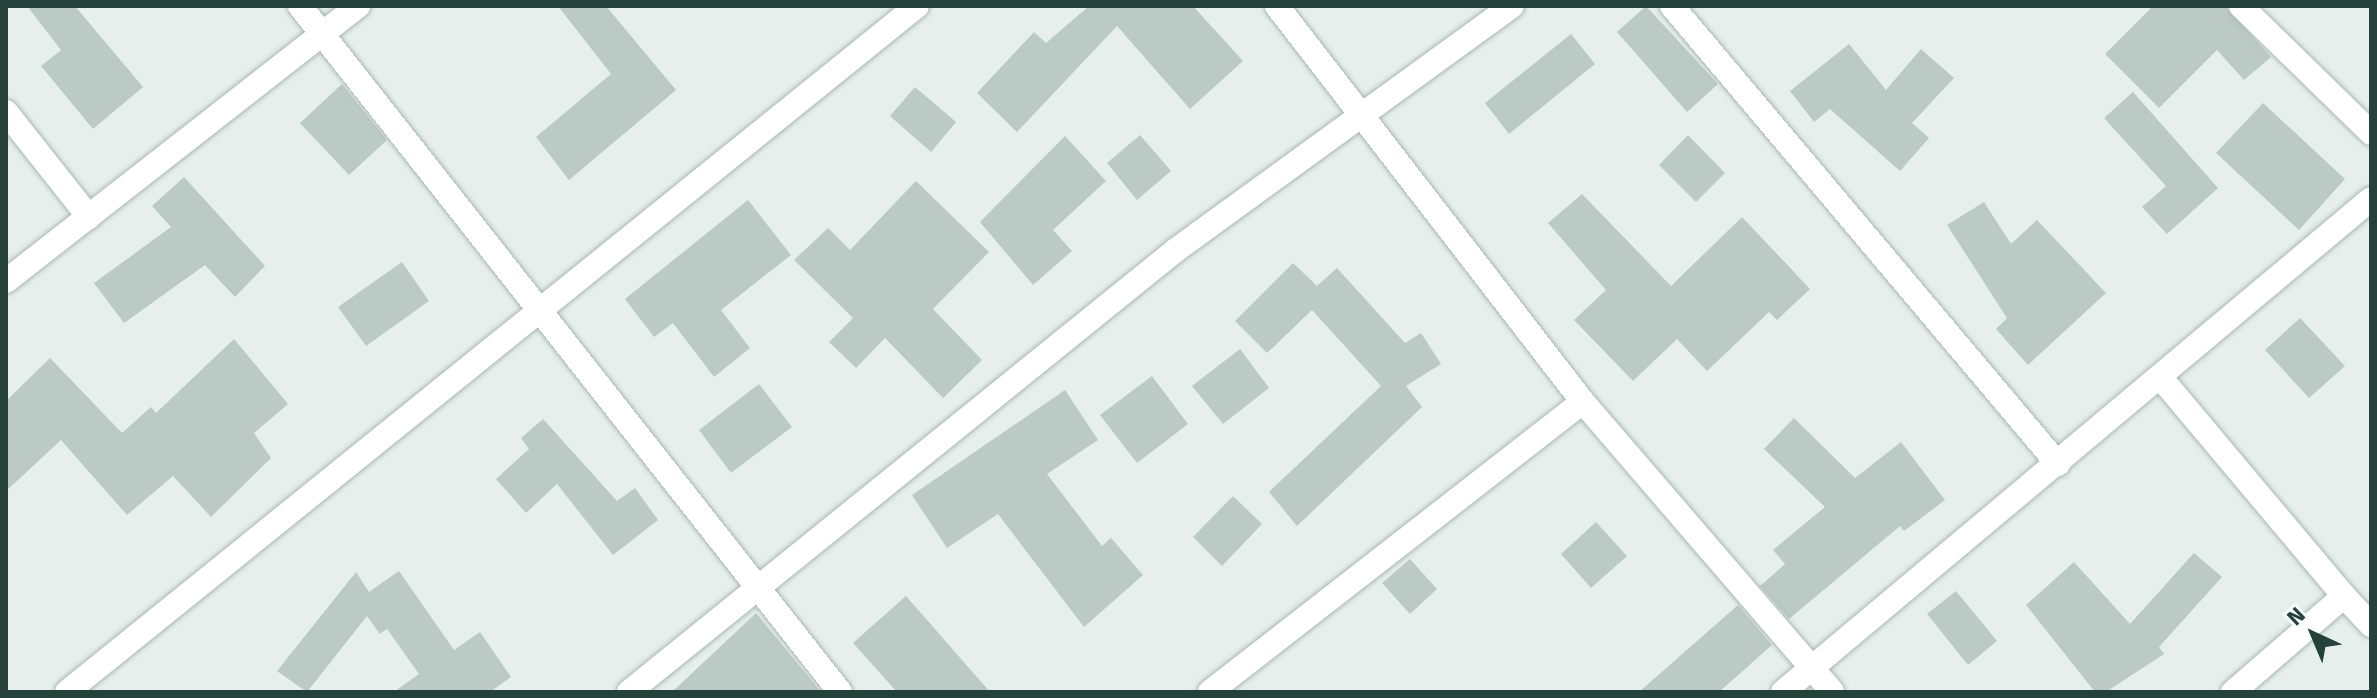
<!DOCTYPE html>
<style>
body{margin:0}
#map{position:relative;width:2377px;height:698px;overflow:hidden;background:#e6efeb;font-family:"Fira Sans",sans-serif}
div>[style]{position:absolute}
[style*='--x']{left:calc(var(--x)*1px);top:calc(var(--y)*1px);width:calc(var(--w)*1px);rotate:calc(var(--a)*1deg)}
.building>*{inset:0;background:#bbcac4}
.roads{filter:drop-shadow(0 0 2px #a8b8b2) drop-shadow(0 0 2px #a8b8b2)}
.minor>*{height:24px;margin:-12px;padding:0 12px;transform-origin:12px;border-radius:12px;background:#fff}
span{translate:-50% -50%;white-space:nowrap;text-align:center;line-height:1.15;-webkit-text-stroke:6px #f7fbf9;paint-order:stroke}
.frame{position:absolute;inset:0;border:8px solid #24423a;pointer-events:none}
.north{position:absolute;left:2273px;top:594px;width:80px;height:80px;-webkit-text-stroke:6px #f7fbf9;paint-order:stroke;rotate:316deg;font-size:22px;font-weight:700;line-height:32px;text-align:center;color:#24423a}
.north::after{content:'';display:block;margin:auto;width:28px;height:36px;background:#24423a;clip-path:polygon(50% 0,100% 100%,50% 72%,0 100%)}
</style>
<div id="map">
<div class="building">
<i style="clip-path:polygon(27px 6px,75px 6px,143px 87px,93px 129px,41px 66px,61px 50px)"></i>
<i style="clip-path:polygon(558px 6px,606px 6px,676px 90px,569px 180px,536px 137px,611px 74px)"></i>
<i style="clip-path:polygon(1089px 6px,1193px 6px,1243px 61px,1190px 109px,1117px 26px,1017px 132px,977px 93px,1034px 32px,1046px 43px)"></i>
<i style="clip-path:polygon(1646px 6px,1718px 84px,1687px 112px,1617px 32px)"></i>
<i style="clip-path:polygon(2153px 6px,2225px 6px,2271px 57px,2244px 80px,2217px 50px,2159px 108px,2105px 54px)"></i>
<i style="clip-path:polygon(1571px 34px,1595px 64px,1509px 134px,1485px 103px)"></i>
<i style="clip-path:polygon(1849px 44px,1886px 90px,1921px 49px,1954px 78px,1912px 123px,1929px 138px,1900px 171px,1830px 109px,1814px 122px,1790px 91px)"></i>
<i style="clip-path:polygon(342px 84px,387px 140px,349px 175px,300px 123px)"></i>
<i style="clip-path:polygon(915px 87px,956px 122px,931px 152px,890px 116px)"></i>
<i style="clip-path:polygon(2133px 92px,2218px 188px,2167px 234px,2142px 207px,2166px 186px,2104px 118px)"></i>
<i style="clip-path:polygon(2263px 103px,2345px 179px,2299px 230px,2216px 153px)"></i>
<i style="clip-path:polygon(1140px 135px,1171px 171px,1137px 200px,1107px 163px)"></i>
<i style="clip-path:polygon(1688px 135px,1725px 173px,1696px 202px,1659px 165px)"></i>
<i style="clip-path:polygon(1065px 136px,1106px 181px,1053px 230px,1072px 251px,1033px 285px,980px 222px)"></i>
<i style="clip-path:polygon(184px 177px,265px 266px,235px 297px,205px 265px,124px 323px,94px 283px,171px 227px,152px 206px)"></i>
<i style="clip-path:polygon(916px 181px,989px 252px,933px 309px,982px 360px,943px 398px,885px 338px,856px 368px,829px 342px,853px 318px,794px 260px,828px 228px,850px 250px)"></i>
<i style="clip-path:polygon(1582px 194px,1671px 286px,1742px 217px,1810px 289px,1777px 320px,1769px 312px,1707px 371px,1677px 339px,1633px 381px,1574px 320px,1606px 290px,1548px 223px)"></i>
<i style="clip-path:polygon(748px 200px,791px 255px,721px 310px,750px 348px,714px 377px,673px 323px,654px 337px,625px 299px)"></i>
<i style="clip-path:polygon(1984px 202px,2011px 244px,2037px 220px,2106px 293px,2028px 365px,1996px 329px,2007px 318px,1947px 225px)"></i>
<i style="clip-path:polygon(402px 262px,429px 301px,366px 346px,338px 307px)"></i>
<i style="clip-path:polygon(1293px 263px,1317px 286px,1337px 268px,1405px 343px,1421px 333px,1441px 364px,1406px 386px,1422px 407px,1297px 526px,1269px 492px,1381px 386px,1312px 310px,1267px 353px,1235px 321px)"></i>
<i style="clip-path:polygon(2300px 318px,2345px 366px,2309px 398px,2265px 350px)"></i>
<i style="clip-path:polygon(234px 339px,288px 404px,254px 433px,271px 458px,211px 517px,173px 476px,127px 515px,61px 440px,6px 491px,6px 401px,50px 358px,122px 433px,151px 407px,156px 413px)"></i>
<i style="clip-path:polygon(1240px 349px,1269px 388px,1223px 424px,1192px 386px)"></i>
<i style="clip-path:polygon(1152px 376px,1188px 424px,1137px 463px,1100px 415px)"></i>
<i style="clip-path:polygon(759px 384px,792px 427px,731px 473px,699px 430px)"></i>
<i style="clip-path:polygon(1065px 390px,1098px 440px,1047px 474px,1102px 546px,1111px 538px,1143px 575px,1084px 627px,998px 514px,947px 548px,912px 495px)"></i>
<i style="clip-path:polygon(1794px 418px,1855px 478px,1901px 442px,1945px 500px,1904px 531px,1900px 526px,1789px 619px,1760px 586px,1785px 564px,1773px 550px,1825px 507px,1764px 449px)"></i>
<i style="clip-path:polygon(543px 419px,617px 501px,635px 488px,658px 520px,613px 555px,557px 484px,526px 513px,496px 479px,529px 449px,521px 438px)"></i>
<i style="clip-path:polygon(1233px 496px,1262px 524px,1222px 566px,1193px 537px)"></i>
<i style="clip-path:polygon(1596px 522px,1627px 556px,1591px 588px,1561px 554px)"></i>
<i style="clip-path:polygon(2194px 553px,2222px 577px,2159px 647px,2164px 654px,2106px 692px,2095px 692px,2026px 605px,2074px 562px,2130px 624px)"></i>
<i style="clip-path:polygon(1410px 559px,1437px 589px,1410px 614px,1382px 583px)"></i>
<i style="clip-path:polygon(399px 571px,454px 650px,480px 632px,511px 677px,490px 692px,394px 692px,419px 674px,387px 629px,380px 634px,367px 616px,307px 692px,277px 671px,356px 572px,369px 592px)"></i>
<i style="clip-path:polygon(1956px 591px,1997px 641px,1968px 665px,1927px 614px)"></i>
<i style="clip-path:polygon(906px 596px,990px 692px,897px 692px,853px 643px)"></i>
<i style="clip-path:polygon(1738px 605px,1772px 645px,1719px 692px,1639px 692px)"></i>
<i style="clip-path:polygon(756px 613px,821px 692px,672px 692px)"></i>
</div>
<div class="roads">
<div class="minor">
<i style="--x:300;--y:6;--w:873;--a:51.79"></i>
<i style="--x:1277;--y:6;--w:500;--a:52.31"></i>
<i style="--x:1583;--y:402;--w:382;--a:49.3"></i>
<i style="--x:1672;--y:6;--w:599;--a:49.88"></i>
<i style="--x:2241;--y:6;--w:182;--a:44.3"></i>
<i style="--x:6;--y:112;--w:134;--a:51.7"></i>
<i style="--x:6;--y:281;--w:447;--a:-38"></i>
<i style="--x:2161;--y:378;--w:285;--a:50"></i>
<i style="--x:2344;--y:596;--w:147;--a:139.1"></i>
<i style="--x:2344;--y:596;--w:40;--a:47"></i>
<i style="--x:67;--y:692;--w:1092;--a:-38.91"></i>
<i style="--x:629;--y:692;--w:703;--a:-38.94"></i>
<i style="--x:1176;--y:250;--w:415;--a:-36"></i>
<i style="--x:1210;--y:692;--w:472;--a:-37.9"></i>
<i style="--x:1783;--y:692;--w:767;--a:-39.98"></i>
</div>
</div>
<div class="frame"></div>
<div class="north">N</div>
</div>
